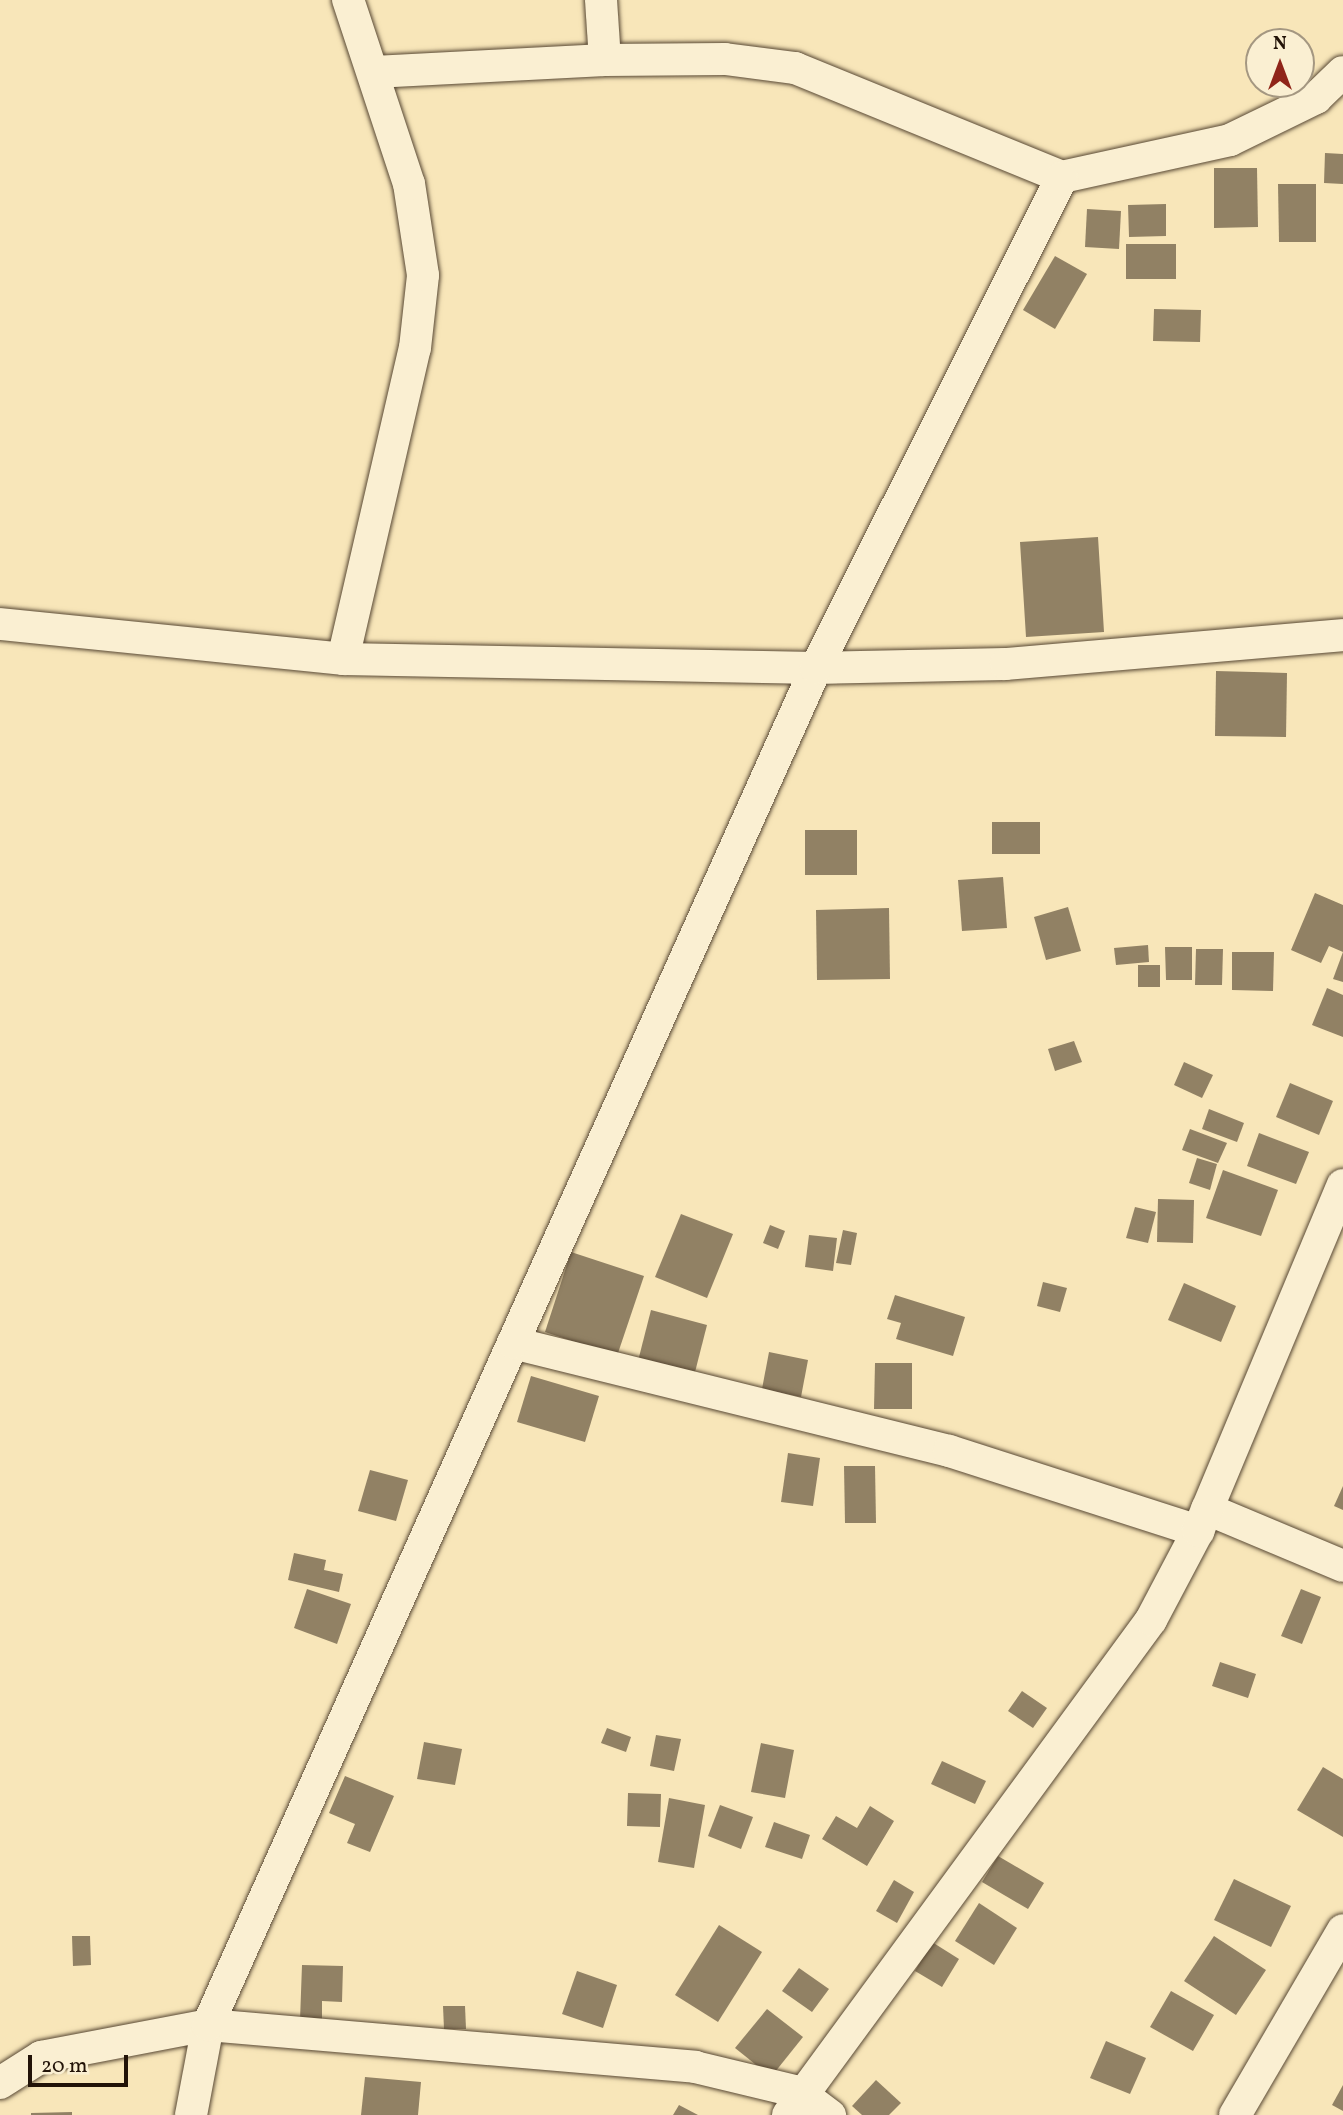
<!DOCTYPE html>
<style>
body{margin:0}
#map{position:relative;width:1343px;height:2115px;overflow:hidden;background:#f8e6b9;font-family:Vollkorn,serif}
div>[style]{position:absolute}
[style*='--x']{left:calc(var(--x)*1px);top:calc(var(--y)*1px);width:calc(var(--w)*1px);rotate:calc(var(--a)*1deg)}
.building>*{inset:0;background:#918164}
.roads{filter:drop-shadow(0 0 2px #584834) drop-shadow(0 0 2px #584834)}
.minor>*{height:32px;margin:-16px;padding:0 16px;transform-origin:16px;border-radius:16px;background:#faefd2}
span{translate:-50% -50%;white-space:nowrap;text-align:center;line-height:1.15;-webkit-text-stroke:6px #faefd2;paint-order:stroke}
.north{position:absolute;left:1245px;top:28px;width:70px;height:70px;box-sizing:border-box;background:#faefd2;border:2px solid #a49781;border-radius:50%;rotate:0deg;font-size:19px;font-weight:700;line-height:28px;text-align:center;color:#221308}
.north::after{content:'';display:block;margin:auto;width:24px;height:32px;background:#8f2418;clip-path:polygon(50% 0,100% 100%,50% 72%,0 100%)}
.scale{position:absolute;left:28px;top:2055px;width:100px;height:32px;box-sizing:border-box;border:4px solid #221308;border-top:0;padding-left:9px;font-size:21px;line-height:24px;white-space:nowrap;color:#221308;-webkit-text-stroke:5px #faefd2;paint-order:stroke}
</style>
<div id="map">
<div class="building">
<i style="clip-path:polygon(1325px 153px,1343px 154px,1343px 184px,1324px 183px)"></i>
<i style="clip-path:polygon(1214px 168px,1257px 168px,1258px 227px,1214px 228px)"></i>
<i style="clip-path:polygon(1278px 184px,1316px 184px,1316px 242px,1279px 242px)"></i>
<i style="clip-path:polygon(1166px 204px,1166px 236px,1129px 237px,1128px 205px)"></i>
<i style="clip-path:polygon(1087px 209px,1121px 211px,1119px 249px,1085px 247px)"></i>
<i style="clip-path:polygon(1126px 244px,1176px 244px,1176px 279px,1126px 279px)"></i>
<i style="clip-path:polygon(1055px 256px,1087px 274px,1055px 329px,1023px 310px)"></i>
<i style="clip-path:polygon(1154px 309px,1201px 310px,1200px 342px,1153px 341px)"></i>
<i style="clip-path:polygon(1098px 537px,1104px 632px,1026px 637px,1020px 542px)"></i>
<i style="clip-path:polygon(1216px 671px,1287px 673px,1286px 737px,1215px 736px)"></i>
<i style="clip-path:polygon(992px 822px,1040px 822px,1040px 854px,992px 854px)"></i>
<i style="clip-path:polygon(805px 830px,857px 830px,857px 875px,805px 875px)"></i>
<i style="clip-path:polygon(1003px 877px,1007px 928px,962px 931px,958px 880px)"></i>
<i style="clip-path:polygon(1315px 893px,1343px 905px,1343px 952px,1329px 946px,1321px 963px,1291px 950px)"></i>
<i style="clip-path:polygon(1068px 907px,1081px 951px,1046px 960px,1034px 917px)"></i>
<i style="clip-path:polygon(889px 908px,890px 979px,817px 980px,816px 910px)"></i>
<i style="clip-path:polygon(1148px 945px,1149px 962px,1116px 965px,1114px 948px)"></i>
<i style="clip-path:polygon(1165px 947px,1192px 947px,1192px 980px,1166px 980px)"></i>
<i style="clip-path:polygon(1196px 949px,1223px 949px,1222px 985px,1195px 985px)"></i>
<i style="clip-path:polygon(1232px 952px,1274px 952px,1273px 991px,1232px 990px)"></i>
<i style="clip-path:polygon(1343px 952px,1343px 982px,1333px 979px)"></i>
<i style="clip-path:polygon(1138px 965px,1160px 965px,1160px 987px,1138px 987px)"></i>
<i style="clip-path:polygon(1327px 988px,1343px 995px,1343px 1037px,1312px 1025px)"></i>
<i style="clip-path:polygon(1074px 1041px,1082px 1062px,1055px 1071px,1048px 1049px)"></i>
<i style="clip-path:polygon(1184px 1062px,1213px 1075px,1202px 1098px,1174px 1085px)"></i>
<i style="clip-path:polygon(1290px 1083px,1333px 1101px,1319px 1135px,1276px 1117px)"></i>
<i style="clip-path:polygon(1209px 1109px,1244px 1123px,1237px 1142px,1202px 1129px)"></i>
<i style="clip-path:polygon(1190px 1129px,1227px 1143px,1218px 1163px,1182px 1150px)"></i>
<i style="clip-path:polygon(1259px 1133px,1309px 1152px,1296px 1184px,1247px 1166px)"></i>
<i style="clip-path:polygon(1197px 1158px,1217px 1164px,1210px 1190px,1189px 1183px)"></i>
<i style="clip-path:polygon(1223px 1170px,1278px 1190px,1261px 1236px,1206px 1218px)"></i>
<i style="clip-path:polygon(1158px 1199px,1194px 1200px,1193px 1243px,1157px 1242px)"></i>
<i style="clip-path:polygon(1135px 1207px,1156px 1212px,1148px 1243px,1126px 1238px)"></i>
<i style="clip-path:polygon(681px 1214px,733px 1234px,707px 1298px,655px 1277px)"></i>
<i style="clip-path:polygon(770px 1225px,785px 1231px,778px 1249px,763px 1243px)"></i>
<i style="clip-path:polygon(843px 1230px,857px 1233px,851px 1265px,836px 1263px)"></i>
<i style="clip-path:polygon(809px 1235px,837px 1238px,833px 1271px,805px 1267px)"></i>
<i style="clip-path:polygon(571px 1252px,644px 1276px,617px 1356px,545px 1332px)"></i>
<i style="clip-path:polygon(1043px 1282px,1067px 1288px,1060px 1312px,1037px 1306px)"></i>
<i style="clip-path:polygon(1184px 1283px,1236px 1306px,1221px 1342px,1168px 1320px)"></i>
<i style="clip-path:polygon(895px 1295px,965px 1317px,953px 1356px,896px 1339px,901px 1323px,887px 1319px)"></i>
<i style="clip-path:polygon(651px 1310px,707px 1325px,694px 1376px,638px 1361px)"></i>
<i style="clip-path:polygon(769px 1352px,808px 1360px,801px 1397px,762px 1389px)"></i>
<i style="clip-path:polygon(875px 1363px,912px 1363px,912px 1409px,874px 1409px)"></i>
<i style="clip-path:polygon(531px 1376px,599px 1396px,585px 1442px,517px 1422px)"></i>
<i style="clip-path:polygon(788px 1453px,820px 1458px,813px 1506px,781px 1502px)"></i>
<i style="clip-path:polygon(844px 1466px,875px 1466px,876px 1523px,845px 1523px)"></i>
<i style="clip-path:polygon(370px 1470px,408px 1480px,396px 1521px,358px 1511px)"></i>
<i style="clip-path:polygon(1343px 1486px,1343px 1510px,1334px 1506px)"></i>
<i style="clip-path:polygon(294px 1553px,326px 1560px,324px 1570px,343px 1574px,339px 1592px,288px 1580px)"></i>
<i style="clip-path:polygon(307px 1589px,351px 1604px,337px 1644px,294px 1628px)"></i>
<i style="clip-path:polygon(1301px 1589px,1321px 1597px,1302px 1644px,1281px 1636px)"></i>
<i style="clip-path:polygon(1220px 1662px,1256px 1674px,1248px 1698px,1212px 1686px)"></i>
<i style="clip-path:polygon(1022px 1691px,1047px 1708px,1033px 1728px,1008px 1711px)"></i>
<i style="clip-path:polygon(607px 1728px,631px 1737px,626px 1752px,601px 1743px)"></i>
<i style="clip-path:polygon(656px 1735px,681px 1739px,674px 1771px,650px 1766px)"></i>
<i style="clip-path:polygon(424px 1742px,462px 1749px,455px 1785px,417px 1779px)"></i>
<i style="clip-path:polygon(761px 1743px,794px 1750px,785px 1798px,751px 1792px)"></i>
<i style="clip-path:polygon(942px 1761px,986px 1781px,975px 1804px,931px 1784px)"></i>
<i style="clip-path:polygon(1323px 1767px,1343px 1779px,1343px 1837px,1297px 1810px)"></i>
<i style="clip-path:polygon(345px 1776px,394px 1796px,370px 1852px,347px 1843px,355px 1824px,329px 1813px)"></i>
<i style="clip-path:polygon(628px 1793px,661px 1794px,660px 1827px,627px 1826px)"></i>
<i style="clip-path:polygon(669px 1798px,705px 1805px,694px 1868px,658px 1862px)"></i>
<i style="clip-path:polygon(720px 1805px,753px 1817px,741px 1849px,708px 1836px)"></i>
<i style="clip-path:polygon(870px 1806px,894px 1821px,867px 1866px,822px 1839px,836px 1816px,857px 1828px)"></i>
<i style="clip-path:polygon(774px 1822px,810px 1835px,802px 1859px,765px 1847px)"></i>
<i style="clip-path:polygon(998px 1856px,1044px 1883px,1028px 1909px,982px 1882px)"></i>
<i style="clip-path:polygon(1234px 1879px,1291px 1906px,1271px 1947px,1214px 1920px)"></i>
<i style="clip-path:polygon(894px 1880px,914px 1892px,897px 1923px,876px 1911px)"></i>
<i style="clip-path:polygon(979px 1903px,1017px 1928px,994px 1965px,955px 1941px)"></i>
<i style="clip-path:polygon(719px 1925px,762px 1952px,718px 2022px,675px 1995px)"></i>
<i style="clip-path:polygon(72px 1936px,90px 1936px,91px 1965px,73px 1966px)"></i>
<i style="clip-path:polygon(1214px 1936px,1266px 1970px,1236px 2015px,1184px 1981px)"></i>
<i style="clip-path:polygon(932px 1942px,959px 1959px,942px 1987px,915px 1971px)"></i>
<i style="clip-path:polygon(302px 1965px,343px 1966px,342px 2002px,322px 2001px,322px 2020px,300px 2020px)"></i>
<i style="clip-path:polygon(799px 1968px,829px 1989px,812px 2012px,782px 1991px)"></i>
<i style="clip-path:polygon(577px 1971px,617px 1985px,603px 2028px,562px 2014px)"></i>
<i style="clip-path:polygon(1171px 1991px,1214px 2015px,1193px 2051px,1150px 2027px)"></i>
<i style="clip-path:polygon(443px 2006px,465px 2006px,466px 2029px,444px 2029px)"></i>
<i style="clip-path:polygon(767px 2009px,803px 2037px,771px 2077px,735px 2048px)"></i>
<i style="clip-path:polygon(1106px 2041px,1146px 2058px,1130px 2094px,1090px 2078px)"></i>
<i style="clip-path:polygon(365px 2077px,421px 2082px,418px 2115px,361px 2115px)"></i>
<i style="clip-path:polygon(876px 2080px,901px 2103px,889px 2115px,862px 2115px,852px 2106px)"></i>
<i style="clip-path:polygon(1343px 2085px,1343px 2111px,1332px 2105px)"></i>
<i style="clip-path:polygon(679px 2105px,698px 2115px,673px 2115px)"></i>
<i style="clip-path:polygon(72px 2112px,72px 2115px,31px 2115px,31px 2113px)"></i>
</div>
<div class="roads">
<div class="minor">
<i style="--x:601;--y:0;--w:60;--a:86.2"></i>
<i style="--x:374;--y:72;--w:231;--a:-3"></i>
<i style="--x:605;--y:60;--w:120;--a:-0.5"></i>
<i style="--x:725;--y:59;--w:71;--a:7.3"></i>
<i style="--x:795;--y:68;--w:288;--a:22.2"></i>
<i style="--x:1062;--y:177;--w:172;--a:-12.4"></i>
<i style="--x:1230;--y:140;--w:96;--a:-26"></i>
<i style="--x:1316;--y:98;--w:37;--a:-44"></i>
<i style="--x:0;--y:624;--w:345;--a:5.8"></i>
<i style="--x:343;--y:659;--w:473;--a:1.1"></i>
<i style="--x:816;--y:668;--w:190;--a:-1.2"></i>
<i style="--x:1006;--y:664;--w:338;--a:-4.9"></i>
<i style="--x:343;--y:659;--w:319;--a:-77"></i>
<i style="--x:415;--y:348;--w:73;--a:-83.7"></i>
<i style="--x:423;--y:275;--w:92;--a:-98.7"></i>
<i style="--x:409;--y:184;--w:194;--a:-108.3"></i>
<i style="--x:513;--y:1343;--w:449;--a:13.9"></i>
<i style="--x:949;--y:1451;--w:262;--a:17.8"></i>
<i style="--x:1207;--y:1509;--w:147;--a:22.7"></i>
<i style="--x:0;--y:2083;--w:49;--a:-32.4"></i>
<i style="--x:41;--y:2057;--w:170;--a:-10.8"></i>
<i style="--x:208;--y:2025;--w:489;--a:4.9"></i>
<i style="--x:695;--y:2067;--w:107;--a:13.5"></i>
<i style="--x:799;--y:2092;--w:39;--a:37"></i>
<i style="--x:191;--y:2115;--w:92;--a:-79.3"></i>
<i style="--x:208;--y:2025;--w:747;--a:-65.91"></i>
<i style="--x:513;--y:1343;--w:740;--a:-65.83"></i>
<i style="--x:816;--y:668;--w:549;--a:-63.39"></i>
<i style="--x:788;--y:2115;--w:614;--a:-53.75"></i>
<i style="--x:1151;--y:1620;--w:101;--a:-62.2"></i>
<i style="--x:1198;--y:1531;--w:375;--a:-67.3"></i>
<i style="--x:1235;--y:2115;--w:214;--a:-59.7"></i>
</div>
</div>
<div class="north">N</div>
<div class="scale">20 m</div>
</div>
